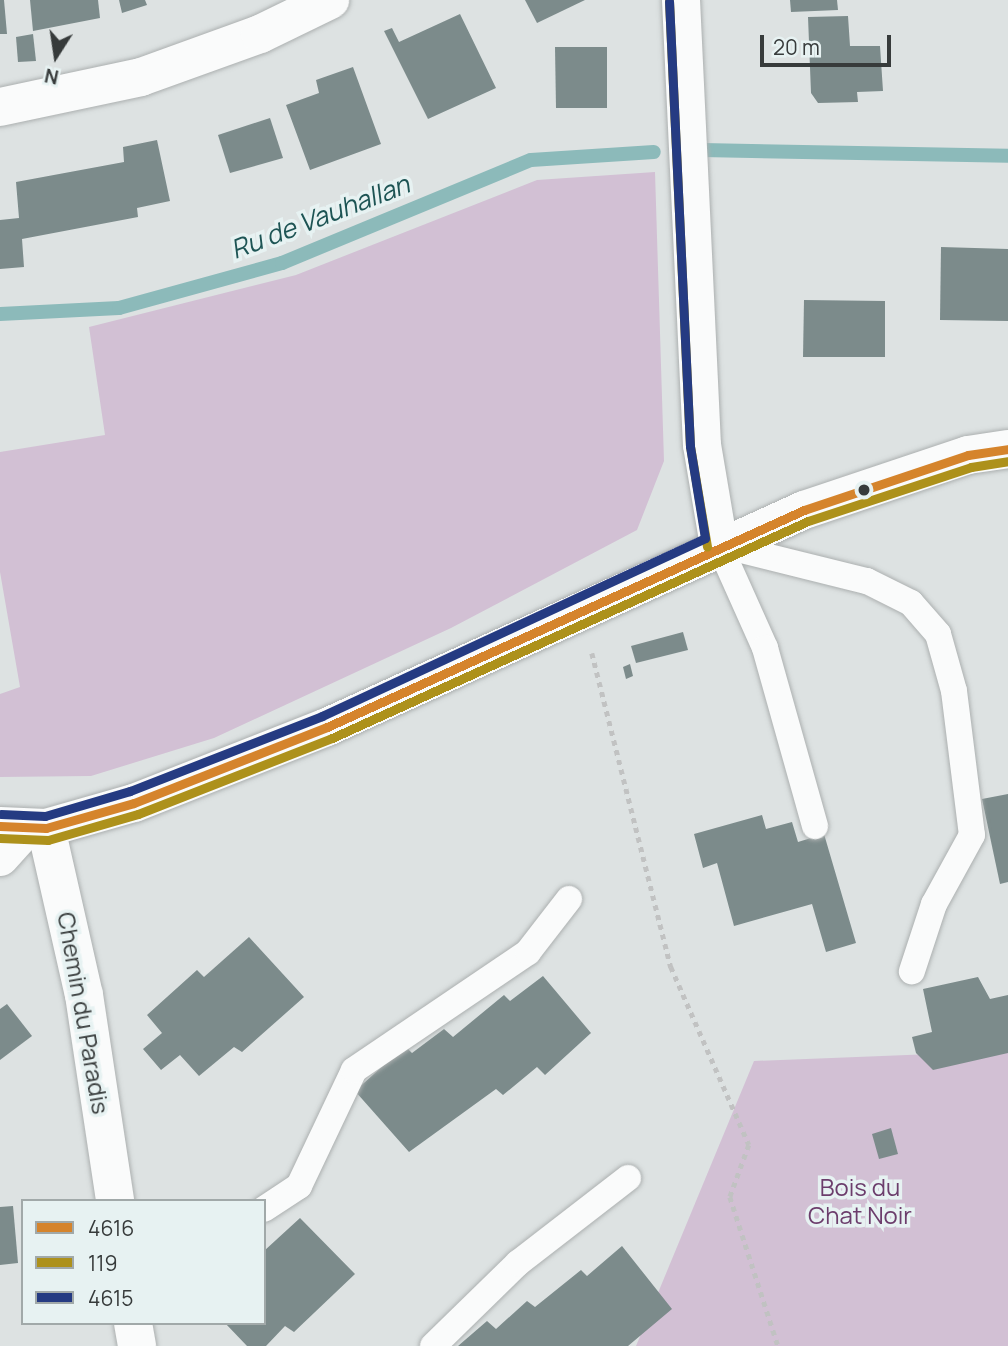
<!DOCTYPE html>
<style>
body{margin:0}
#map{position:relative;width:1008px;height:1346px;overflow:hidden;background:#dde2e2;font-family:Manrope,sans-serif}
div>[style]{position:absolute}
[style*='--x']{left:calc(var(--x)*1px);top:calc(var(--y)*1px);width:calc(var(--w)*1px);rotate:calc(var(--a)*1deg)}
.forest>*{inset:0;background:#d2c0d4}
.stream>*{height:14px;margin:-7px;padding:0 7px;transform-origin:7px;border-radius:7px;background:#8cbaba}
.building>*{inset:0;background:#7c8b8b}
.path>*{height:4.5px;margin-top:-2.25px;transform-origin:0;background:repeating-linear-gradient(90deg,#c1c2c2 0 5px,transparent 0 10px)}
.roads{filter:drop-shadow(0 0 2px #acb0b0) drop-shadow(0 0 2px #acb0b0)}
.lane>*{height:26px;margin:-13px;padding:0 13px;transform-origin:13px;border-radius:13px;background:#fafbfb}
.street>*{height:38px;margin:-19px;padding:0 19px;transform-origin:19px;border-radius:19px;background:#fafbfb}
.secondary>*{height:38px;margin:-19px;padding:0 19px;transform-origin:19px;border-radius:19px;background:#fafbfb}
.bus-1>*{height:9px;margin:-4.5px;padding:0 4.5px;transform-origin:4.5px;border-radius:4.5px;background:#d5842c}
.bus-2>*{height:9px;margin:-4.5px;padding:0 4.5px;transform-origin:4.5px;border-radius:4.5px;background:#ad911b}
.bus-3>*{height:9px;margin:-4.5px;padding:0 4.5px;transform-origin:4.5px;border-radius:4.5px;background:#253b82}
.dots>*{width:19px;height:19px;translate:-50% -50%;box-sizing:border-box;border:4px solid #e7f2f2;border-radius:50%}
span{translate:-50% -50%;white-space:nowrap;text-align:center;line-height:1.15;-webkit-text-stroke:7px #e7f2f2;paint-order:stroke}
.street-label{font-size:24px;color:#373b3b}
.park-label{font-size:24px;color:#6c3d6c}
.water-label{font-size:26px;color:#1d5454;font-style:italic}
.legend{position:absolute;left:21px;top:1199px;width:245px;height:126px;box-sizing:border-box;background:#e7f2f2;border:2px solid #a1a9a9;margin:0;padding:9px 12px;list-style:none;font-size:21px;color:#373b3b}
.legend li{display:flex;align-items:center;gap:14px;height:35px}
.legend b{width:35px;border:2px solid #a1a9a9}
.north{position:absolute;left:21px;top:21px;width:70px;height:70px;-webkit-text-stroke:5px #e7f2f2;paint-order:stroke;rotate:192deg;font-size:19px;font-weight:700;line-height:28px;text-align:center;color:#373b3b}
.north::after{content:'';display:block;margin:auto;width:24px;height:32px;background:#373b3b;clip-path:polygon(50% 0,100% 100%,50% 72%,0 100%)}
.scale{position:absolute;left:760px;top:35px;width:131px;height:32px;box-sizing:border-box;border:4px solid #373b3b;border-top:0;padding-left:9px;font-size:21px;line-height:24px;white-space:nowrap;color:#373b3b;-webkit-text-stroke:5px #e7f2f2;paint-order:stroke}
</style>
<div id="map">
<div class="forest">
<i style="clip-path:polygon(655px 172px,664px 461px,637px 530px,451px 628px,214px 738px,91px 776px,0 777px,0 694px,20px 687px,0 572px,0 452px,105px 435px,89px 327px,296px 275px,537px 180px)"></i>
<i style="clip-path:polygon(1008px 1051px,1008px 1346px,636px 1346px,754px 1061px)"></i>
</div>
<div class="stream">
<i style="--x:702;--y:150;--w:306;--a:1.1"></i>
<i style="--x:0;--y:314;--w:119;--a:-2.9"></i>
<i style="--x:119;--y:308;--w:169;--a:-15.4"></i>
<i style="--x:282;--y:263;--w:269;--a:-22.5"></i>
<i style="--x:531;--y:160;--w:123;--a:-3.7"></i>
</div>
<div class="building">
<i style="clip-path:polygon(0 0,4px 0,7px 34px,0 34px)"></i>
<i style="clip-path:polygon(30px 0,98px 0,100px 18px,33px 31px)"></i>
<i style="clip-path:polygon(119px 0,145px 0,147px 5px,122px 13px)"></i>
<i style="clip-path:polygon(525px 0,585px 0,537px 23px)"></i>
<i style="clip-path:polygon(790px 0,837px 0,838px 10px,791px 12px)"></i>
<i style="clip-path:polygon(460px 14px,496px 88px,428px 119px,384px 31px,392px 28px,399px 42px)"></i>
<i style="clip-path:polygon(848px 16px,850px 46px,880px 46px,883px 91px,857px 92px,858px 102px,818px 103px,811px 93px,808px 17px)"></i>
<i style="clip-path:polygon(33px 34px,36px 61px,18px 62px,16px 37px)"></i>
<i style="clip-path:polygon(555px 47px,607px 47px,607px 108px,556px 108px)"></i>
<i style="clip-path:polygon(353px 67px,381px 144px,310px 170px,286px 105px,319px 93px,316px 80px)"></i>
<i style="clip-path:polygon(270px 118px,283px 158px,230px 173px,218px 135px)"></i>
<i style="clip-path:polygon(157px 140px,170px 201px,137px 208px,138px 217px,22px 239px,24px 267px,0 269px,0 220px,19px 218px,16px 182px,124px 162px,123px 147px)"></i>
<i style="clip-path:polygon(941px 247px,1008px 249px,1008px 321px,940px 320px)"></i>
<i style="clip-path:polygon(804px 300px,885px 301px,885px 357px,803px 357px)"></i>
<i style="clip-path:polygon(683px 632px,688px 650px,636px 663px,631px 646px)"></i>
<i style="clip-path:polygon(630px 664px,633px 676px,626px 679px,623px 667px)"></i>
<i style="clip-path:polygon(1008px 794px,1008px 882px,1000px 884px,982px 799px)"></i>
<i style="clip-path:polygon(762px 815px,766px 829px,792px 822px,798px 842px,824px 834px,856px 943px,826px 952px,812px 904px,734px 926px,717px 863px,703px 868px,694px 834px)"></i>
<i style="clip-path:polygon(249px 937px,304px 997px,242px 1052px,234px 1047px,199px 1076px,180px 1055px,161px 1070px,143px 1049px,162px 1033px,147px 1015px,197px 970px,204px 977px)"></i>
<i style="clip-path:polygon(543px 976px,591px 1033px,545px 1075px,537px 1067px,503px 1095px,496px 1089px,409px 1152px,355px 1091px,405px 1046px,412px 1053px,444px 1029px,453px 1037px,504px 995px,510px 1001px)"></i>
<i style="clip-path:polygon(978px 977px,990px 999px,1008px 995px,1008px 1053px,933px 1070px,916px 1053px,912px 1037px,932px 1032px,923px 989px)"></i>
<i style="clip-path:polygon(7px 1004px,32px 1036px,0 1060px,0 1009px)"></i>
<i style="clip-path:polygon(891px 1128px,898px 1154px,879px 1159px,872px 1134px)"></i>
<i style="clip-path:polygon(13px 1206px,18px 1263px,0 1265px,0 1207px)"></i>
<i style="clip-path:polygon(300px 1218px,355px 1274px,294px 1332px,285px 1326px,266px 1346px,247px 1346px,225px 1323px,264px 1323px,264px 1251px)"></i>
<i style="clip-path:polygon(622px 1246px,672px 1309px,628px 1346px,458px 1346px,487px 1321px,496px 1329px,527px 1301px,535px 1307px,581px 1270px,587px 1276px)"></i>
</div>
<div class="path">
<i style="--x:592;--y:653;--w:324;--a:75.9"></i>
<i style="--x:671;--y:967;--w:194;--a:66.3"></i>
<i style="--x:749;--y:1145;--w:55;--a:110.1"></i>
<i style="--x:730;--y:1197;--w:157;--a:72.1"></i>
</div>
<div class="roads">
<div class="lane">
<i style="--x:719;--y:545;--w:113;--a:65.9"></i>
<i style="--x:765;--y:648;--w:185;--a:74.3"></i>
<i style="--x:721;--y:545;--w:150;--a:13.9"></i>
<i style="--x:867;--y:581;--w:49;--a:26.6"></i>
<i style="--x:911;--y:603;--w:41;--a:48.9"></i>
<i style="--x:938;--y:634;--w:59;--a:74.3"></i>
<i style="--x:954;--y:691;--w:145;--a:82.9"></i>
<i style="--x:972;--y:835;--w:79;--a:118.8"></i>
<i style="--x:934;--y:904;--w:71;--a:108.2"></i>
<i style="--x:264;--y:1209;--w:42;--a:-33.3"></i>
<i style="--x:299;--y:1186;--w:128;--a:-64.6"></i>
<i style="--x:354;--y:1070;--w:210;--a:-34.1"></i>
<i style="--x:528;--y:952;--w:67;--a:-52.3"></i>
<i style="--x:433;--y:1346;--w:119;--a:-44.3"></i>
<i style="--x:518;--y:1263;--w:139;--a:-37.7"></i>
</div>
<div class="street">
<i style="--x:681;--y:0;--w:445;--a:87.3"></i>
<i style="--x:702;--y:445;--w:101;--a:80.4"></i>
<i style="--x:0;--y:107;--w:144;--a:-12"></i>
<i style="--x:141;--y:77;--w:127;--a:-19.9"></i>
<i style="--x:260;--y:34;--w:78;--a:-25.9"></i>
<i style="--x:46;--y:828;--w:171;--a:77.2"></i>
<i style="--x:84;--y:995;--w:208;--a:81.4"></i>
<i style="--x:0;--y:857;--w:36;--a:-48"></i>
<i style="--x:133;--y:1323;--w:23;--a:80"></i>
</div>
<div class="secondary">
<i style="--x:0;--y:826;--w:46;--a:2.5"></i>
<i style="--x:46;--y:828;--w:91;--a:-15.9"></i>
<i style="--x:134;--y:803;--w:207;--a:-21.5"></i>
<i style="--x:327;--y:727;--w:524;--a:-24.46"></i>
<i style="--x:804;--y:510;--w:173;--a:-18.5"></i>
<i style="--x:968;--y:455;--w:40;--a:-8.5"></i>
</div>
</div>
<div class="bus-1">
<i style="--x:0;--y:826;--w:46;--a:2.5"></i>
<i style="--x:46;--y:828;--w:91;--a:-15.9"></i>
<i style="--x:134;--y:803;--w:207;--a:-21.5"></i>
<i style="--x:327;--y:727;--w:524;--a:-24.46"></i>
<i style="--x:804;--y:510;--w:173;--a:-18.5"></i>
<i style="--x:968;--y:455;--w:40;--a:-8.5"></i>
</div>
<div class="bus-2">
<i style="--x:669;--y:1;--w:445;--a:87.3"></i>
<i style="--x:690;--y:446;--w:102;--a:80.4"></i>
<i style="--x:0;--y:838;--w:48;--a:2.4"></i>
<i style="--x:48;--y:840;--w:94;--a:-16.1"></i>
<i style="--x:138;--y:814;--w:208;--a:-21.4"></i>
<i style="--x:332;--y:738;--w:523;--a:-24.51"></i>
<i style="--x:808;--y:521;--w:172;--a:-18.3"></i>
<i style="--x:971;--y:467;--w:37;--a:-9"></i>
</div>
<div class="bus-3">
<i style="--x:1;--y:814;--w:44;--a:2.6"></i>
<i style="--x:45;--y:816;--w:89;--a:-16.4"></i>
<i style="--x:130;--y:791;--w:206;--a:-21.3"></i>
<i style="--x:322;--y:716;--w:422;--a:-24.9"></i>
<i style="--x:705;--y:538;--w:93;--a:-99.3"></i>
<i style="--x:690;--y:446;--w:445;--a:-92.7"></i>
</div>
<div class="dots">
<i style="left:864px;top:490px;background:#373b3b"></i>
</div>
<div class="street-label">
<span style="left:84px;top:1013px;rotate:80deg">Chemin du Paradis</span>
</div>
<div class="park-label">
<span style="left:860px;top:1201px">Bois du<br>Chat Noir</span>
</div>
<div class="water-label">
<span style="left:320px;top:217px;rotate:-21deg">Ru de Vauhallan</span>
</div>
<ul class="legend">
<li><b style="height:9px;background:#d5842c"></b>4616</li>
<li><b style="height:9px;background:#ad911b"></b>119</li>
<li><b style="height:9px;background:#253b82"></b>4615</li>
</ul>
<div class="north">N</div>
<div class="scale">20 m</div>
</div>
